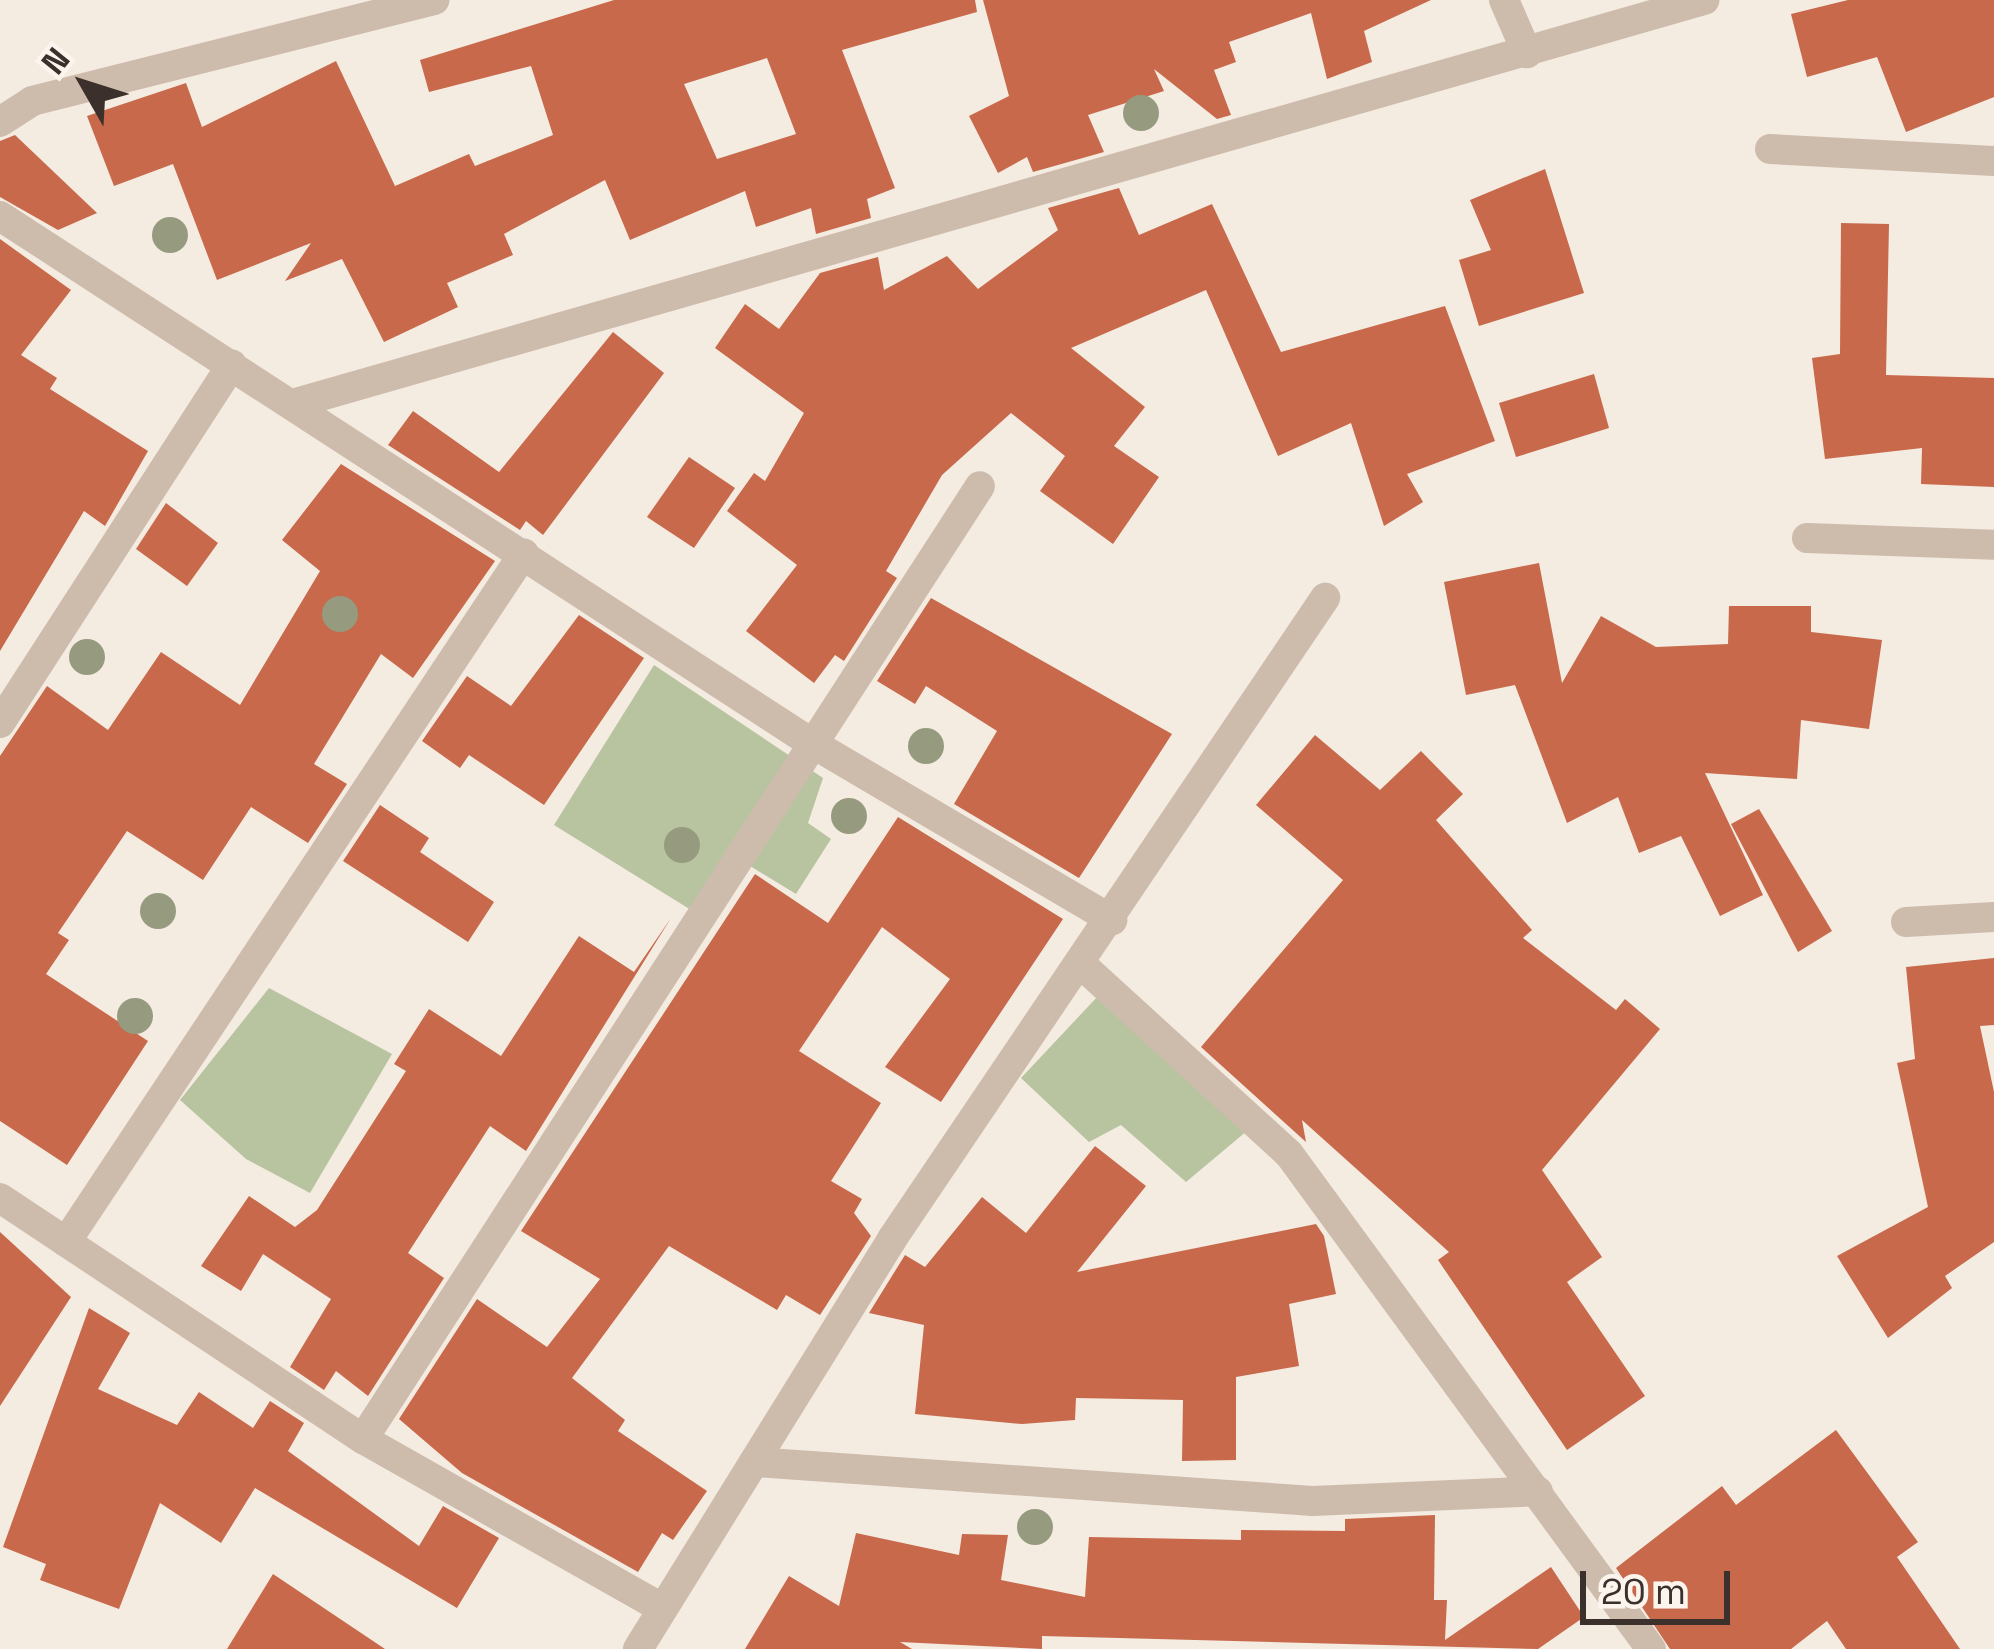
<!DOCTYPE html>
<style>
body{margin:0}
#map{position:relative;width:1994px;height:1649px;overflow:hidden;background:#f4ebe1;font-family:"Space Grotesk",sans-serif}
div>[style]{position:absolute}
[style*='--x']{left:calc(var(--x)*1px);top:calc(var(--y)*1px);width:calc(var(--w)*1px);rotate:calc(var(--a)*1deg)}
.green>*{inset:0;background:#b8c4a0}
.building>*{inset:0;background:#c8694b}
.minor>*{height:30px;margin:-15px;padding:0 15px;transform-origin:15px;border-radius:15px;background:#cdbbac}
.trees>*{width:36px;height:36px;margin:-18px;border-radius:50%;background:#969b7f}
span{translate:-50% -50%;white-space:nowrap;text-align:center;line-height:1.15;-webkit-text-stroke:10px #fbf5ee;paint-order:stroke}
.north{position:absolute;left:24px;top:24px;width:120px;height:120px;-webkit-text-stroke:9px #fbf5ee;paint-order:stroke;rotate:309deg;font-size:33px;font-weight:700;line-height:48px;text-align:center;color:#3b302b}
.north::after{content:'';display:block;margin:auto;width:42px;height:54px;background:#3b302b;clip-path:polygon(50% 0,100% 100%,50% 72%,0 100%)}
.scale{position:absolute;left:1580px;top:1571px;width:150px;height:54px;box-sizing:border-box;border:6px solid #3b302b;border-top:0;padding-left:15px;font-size:36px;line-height:42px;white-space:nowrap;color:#3b302b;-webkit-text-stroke:9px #fbf5ee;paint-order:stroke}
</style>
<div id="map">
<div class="green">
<i style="clip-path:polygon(654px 665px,823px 778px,808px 823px,831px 839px,796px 894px,750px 866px,712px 923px,554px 825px)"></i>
<i style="clip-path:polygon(269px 988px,392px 1054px,310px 1193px,246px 1159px,180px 1100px)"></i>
<i style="clip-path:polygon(1099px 995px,1260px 1120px,1186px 1182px,1121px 1125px,1089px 1142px,1021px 1078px)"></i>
</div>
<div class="building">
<i style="clip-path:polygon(evenodd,614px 0,975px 0,977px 12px,842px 50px,895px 188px,867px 199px,871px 218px,816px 234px,811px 208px,756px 227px,745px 191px,630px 240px,605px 180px,504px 234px,513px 255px,447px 283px,458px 307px,384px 342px,342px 259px,285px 281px,311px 243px,217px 280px,173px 164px,114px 186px,87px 116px,186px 83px,202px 127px,336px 61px,395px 186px,469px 154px,475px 166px,553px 135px,531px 66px,429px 92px,420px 60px,614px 0,767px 58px,796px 134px,717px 159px,684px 84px,767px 58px)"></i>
<i style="clip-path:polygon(983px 0,1431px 0,1364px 31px,1372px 62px,1327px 79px,1311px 13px,1229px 42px,1236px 62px,1214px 70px,1231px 115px,1217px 119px,1154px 69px,1164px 91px,1088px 115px,1104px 152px,1033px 172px,1027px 157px,998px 173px,969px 116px,1009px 96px)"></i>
<i style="clip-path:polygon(1848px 0,1994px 0,1994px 97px,1906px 132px,1877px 57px,1807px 77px,1791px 14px)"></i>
<i style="clip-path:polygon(15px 135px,97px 213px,58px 230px,0 197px,0 141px)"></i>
<i style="clip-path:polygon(1545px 169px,1584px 293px,1479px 326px,1459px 260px,1491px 250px,1470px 200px)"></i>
<i style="clip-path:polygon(1119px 188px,1139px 235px,1212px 204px,1281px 352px,1445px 306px,1495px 441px,1407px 474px,1423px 502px,1384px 526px,1351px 423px,1278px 456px,1206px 290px,1071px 348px,1145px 407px,1114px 446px,1159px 477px,1113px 544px,1040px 491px,1065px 456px,1011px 413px,942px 475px,886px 571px,897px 578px,844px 661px,835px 655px,814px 683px,746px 631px,797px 565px,727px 511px,754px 473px,765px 481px,804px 413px,715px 348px,745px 304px,779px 329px,820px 273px,878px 257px,884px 290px,947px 256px,978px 289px,1058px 230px,1048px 208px)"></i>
<i style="clip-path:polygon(1841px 223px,1889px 224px,1886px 375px,1994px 378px,1994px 487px,1921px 484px,1922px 448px,1825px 459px,1812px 358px,1840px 354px)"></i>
<i style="clip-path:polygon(0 239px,71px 290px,21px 355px,57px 378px,50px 389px,148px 451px,105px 526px,84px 511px,0 651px)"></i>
<i style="clip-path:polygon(613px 332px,664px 373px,543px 535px,526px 521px,520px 530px,388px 445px,413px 411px,499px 472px)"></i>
<i style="clip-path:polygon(1594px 374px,1609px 428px,1516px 457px,1499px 403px)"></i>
<i style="clip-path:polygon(689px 457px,735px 488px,694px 548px,647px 517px)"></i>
<i style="clip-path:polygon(341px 464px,495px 561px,413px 678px,381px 654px,314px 764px,347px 784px,308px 843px,251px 807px,203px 880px,127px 831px,58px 933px,69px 940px,46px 974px,148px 1041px,67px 1165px,0 1121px,0 756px,47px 686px,108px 730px,161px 652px,240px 705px,320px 571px,282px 540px)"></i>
<i style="clip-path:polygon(166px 503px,218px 543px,187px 586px,136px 549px)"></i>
<i style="clip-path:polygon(1539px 563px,1562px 683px,1601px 616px,1656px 647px,1728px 644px,1729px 606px,1811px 606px,1811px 632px,1882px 640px,1869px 729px,1801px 720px,1797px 779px,1705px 773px,1763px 895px,1720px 916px,1681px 836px,1639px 853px,1618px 797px,1567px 823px,1515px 685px,1466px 695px,1444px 582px)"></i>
<i style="clip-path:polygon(931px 598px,1172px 734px,1079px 878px,954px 804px,997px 731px,926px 686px,915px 704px,877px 681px)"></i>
<i style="clip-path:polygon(579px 615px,644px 658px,544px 805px,469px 755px,460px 768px,422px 741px,467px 676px,511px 706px)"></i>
<i style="clip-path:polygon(1315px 735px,1380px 790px,1421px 751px,1463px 794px,1436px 820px,1532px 930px,1523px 938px,1616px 1010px,1625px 999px,1660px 1029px,1542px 1170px,1602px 1257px,1567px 1282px,1645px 1396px,1567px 1450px,1438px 1260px,1449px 1252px,1302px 1120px,1306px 1142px,1201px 1047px,1343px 880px,1256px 805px)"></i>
<i style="clip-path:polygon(380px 805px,429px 838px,420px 852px,494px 902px,468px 942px,343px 861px)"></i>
<i style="clip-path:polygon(1759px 809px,1832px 931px,1798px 952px,1731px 824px)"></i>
<i style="clip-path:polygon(898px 817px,1063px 919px,941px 1102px,885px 1067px,950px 979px,882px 927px,799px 1051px,881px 1103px,831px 1181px,862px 1199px,854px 1213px,871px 1236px,820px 1315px,786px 1295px,777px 1310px,669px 1246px,572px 1378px,625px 1420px,618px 1431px,707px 1491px,673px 1540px,662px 1533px,638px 1572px,462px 1473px,399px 1419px,477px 1299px,547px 1347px,600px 1279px,521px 1231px,755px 874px,828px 923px)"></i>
<i style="clip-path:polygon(671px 918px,526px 1151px,490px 1126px,408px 1253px,444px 1278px,368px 1396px,336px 1371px,324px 1390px,290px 1367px,331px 1299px,263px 1254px,241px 1291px,201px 1266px,249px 1196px,295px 1227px,317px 1210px,406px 1071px,394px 1064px,429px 1009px,501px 1056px,579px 936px,634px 972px)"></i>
<i style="clip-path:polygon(1994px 958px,1994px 1025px,1980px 1026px,1994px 1092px,1994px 1242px,1945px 1276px,1952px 1288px,1888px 1338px,1837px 1256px,1928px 1207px,1897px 1063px,1915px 1059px,1906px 967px)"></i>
<i style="clip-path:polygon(1095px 1146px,1146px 1186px,1077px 1272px,1316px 1224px,1324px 1236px,1336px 1294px,1289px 1304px,1299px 1366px,1236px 1377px,1236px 1460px,1182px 1461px,1183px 1400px,1076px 1398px,1075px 1420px,1022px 1424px,915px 1414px,924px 1325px,869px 1313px,905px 1255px,925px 1267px,982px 1197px,1026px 1233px)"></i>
<i style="clip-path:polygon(0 1232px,71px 1297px,0 1406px)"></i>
<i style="clip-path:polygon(89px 1308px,130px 1333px,98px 1389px,177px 1425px,199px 1392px,253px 1428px,270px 1401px,304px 1423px,288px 1451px,419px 1546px,443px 1506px,499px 1538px,457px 1608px,255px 1488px,221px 1543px,160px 1503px,119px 1609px,40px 1580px,46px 1564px,3px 1547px)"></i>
<i style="clip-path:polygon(1836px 1430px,1918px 1542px,1897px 1557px,1960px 1649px,1846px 1649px,1827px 1621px,1791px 1649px,1670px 1649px,1616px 1568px,1722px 1486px,1736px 1505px)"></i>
<i style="clip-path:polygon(1435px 1515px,1434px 1600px,1447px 1600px,1445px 1640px,1551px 1567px,1584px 1617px,1538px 1649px,1042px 1636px,1042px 1649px,900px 1642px,912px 1649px,745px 1649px,789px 1576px,839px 1606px,856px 1533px,959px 1555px,962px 1534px,1008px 1535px,1001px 1580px,1085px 1597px,1089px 1537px,1241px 1540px,1241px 1530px,1345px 1531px,1345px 1519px)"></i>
<i style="clip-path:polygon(273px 1574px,385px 1649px,227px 1649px)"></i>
</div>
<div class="minor">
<i style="--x:1504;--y:0;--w:58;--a:66.5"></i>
<i style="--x:0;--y:122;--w:38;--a:-33"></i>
<i style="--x:32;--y:101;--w:415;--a:-14.1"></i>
<i style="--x:1770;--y:149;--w:224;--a:3.1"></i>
<i style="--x:0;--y:216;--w:966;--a:33"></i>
<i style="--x:810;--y:742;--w:351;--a:30.5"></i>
<i style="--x:296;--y:403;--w:1465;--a:-15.97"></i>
<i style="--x:1807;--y:538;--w:187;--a:2.1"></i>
<i style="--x:0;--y:723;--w:427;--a:-57.1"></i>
<i style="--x:1906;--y:922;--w:88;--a:-3.3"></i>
<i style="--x:1082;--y:965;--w:280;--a:42.4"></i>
<i style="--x:1289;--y:1154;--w:613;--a:53.82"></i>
<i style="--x:0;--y:1198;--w:436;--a:33.6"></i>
<i style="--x:363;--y:1439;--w:343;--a:29.5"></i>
<i style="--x:66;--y:1242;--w:827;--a:-56.39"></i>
<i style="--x:363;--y:1439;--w:1135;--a:-57.08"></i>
<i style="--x:754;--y:1462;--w:560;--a:3.99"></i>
<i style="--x:1313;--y:1501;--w:225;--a:-2.5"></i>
<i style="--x:638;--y:1649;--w:482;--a:-58.2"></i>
<i style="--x:892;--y:1239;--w:774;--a:-55.96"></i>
</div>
<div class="trees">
<i style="left:1141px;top:113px"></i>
<i style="left:170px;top:235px"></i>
<i style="left:340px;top:614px"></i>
<i style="left:87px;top:657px"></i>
<i style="left:926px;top:746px"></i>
<i style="left:849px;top:816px"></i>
<i style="left:682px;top:845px"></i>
<i style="left:158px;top:911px"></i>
<i style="left:135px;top:1016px"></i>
<i style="left:1035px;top:1527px"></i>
</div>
<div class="north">N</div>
<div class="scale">20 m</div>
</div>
